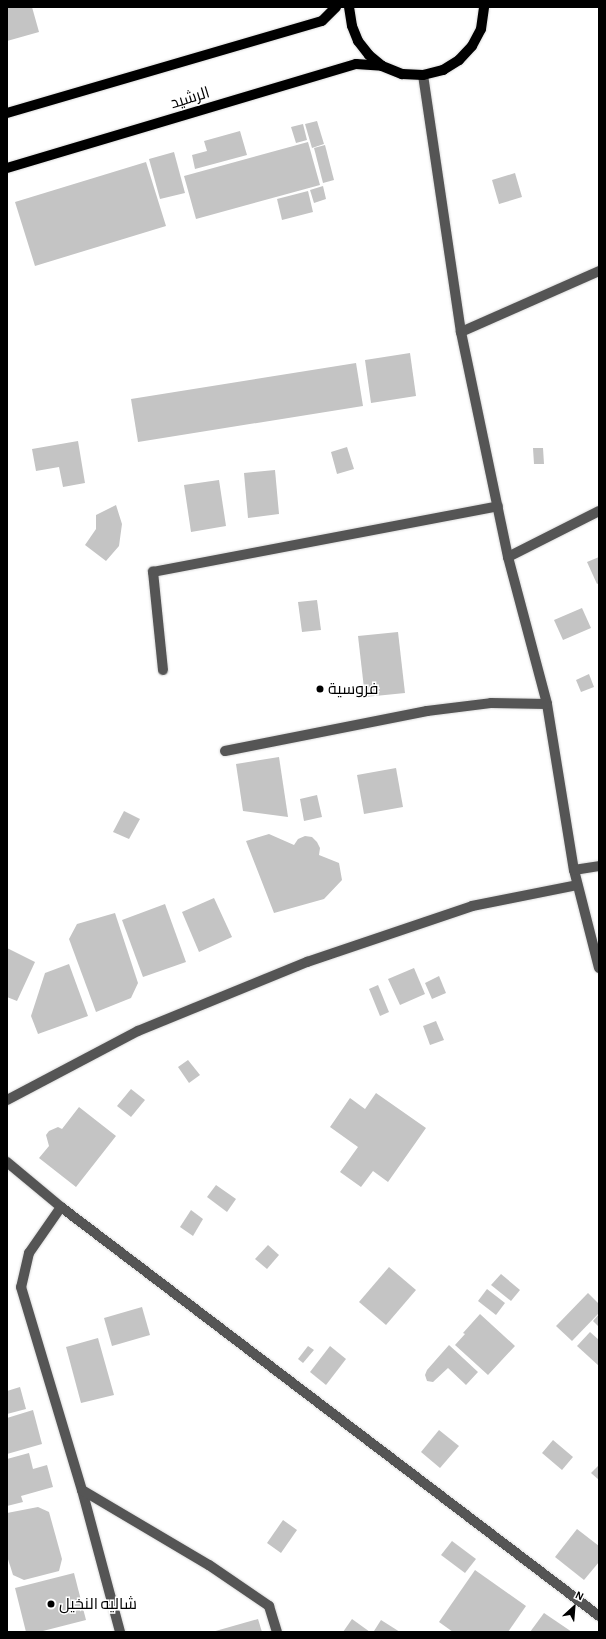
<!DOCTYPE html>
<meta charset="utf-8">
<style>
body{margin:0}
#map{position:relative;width:606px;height:1639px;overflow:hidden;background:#fff;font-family:"Alegreya Sans",Cairo,sans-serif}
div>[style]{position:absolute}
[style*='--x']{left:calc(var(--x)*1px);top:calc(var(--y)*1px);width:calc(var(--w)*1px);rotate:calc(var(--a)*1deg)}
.building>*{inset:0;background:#c4c4c4}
.roads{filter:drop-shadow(0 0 1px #dbdbdb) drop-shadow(0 0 1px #dbdbdb)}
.minor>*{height:10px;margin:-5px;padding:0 5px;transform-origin:5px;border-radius:5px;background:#555}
.major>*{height:10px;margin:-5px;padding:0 5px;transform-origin:5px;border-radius:5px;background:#000}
.dots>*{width:11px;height:11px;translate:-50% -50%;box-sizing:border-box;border:2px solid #fff;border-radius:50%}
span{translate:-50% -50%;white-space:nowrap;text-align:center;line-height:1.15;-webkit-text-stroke:3px #fff;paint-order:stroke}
.street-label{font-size:16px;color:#000}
.poi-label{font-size:16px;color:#000}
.left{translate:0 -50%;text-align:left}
.frame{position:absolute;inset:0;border:8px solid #000;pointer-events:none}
.north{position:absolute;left:554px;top:1587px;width:40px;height:40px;-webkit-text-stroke:3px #fff;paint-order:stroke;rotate:26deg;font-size:11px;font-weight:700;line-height:16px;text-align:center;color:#000}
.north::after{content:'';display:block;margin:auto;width:14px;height:18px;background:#000;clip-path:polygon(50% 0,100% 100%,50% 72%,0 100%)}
</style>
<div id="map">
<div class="building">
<i style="clip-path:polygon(7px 7px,32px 7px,39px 32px,7px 41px)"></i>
<i style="clip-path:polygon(317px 121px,324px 144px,312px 148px,305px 124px)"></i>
<i style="clip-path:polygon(303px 124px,307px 140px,296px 143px,291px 127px)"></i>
<i style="clip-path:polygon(240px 131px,247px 155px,195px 169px,192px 155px,207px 151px,204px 141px)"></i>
<i style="clip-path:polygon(308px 142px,320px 185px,196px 219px,184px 176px)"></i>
<i style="clip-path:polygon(325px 145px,334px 180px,323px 183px,314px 148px)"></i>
<i style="clip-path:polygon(174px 152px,185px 193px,160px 199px,149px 159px)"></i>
<i style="clip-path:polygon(146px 162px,166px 226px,35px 266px,15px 202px)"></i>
<i style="clip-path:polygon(515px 173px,522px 197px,499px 204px,492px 180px)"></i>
<i style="clip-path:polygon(323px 186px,326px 199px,314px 203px,310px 190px)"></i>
<i style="clip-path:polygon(308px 191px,313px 212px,282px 220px,277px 199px)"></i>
<i style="clip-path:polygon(410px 353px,416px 396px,371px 403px,365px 360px)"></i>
<i style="clip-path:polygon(356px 363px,363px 406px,138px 442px,131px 399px)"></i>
<i style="clip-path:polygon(78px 441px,85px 483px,63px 487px,59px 467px,36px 471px,32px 449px)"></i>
<i style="clip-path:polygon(347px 447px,354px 469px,337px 474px,331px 452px)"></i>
<i style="clip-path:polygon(533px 448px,543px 448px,544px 464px,534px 464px)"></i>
<i style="clip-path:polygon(275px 470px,279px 514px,248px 518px,244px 473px)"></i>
<i style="clip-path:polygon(219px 480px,226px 526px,191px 532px,184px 485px)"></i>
<i style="clip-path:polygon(116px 505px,122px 524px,119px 546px,106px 561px,85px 545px,96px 529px,96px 515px)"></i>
<i style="clip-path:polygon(599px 557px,599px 583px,597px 584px,587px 562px)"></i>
<i style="clip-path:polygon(317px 600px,321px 630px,302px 632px,298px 602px)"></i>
<i style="clip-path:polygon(582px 608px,591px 628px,563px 640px,554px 620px)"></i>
<i style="clip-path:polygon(398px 632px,405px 693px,365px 697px,358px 636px)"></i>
<i style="clip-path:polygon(589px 674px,594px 687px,581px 692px,576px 680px)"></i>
<i style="clip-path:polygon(279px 757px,288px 817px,243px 811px,236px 764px)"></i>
<i style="clip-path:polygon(396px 768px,403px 807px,364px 814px,357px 775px)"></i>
<i style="clip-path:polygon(317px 795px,322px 817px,304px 821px,300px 799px)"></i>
<i style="clip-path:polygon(124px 811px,140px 819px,129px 839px,113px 832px)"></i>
<i style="clip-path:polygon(269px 834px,294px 845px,298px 839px,305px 836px,312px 837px,317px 842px,320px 848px,319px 855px,339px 863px,342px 880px,324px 899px,274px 913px,246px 841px)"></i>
<i style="clip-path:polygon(214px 898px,232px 937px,199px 952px,182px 912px)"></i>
<i style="clip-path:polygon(165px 904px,186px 962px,143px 977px,122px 920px)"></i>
<i style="clip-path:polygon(115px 913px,138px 983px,131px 998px,96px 1012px,69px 939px,77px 924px)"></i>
<i style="clip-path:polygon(7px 948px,35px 962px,17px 1001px,7px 997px)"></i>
<i style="clip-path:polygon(69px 964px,88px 1016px,38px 1034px,31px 1016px,45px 973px)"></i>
<i style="clip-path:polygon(414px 968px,425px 994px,400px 1005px,388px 979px)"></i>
<i style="clip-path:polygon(439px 976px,446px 993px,432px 999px,425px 983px)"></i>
<i style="clip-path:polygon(378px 985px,389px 1012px,380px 1016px,369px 989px)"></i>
<i style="clip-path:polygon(436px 1021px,444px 1040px,430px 1045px,423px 1026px)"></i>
<i style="clip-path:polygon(188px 1060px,200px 1075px,189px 1083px,178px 1067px)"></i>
<i style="clip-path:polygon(131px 1089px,145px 1100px,131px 1117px,117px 1106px)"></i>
<i style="clip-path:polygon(376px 1093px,426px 1128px,388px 1182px,373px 1171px,361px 1187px,340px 1172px,358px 1147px,330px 1127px,350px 1098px,365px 1109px)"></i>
<i style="clip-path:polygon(79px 1107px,116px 1136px,76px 1187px,39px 1158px,49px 1146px,46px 1135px,49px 1131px,58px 1127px,62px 1129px)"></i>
<i style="clip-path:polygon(216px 1185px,236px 1199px,227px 1212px,207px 1197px)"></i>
<i style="clip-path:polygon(191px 1210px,203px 1219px,193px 1236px,180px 1227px)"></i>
<i style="clip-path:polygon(268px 1245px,279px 1255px,267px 1269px,255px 1259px)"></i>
<i style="clip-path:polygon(389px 1267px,416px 1290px,386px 1325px,359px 1302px)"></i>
<i style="clip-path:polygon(501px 1274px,520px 1290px,511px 1301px,491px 1285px)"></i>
<i style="clip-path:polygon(487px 1289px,505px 1303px,496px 1315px,478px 1301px)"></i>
<i style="clip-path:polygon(588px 1293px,599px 1304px,599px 1313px,572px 1341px,556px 1326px)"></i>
<i style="clip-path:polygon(142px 1307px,150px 1335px,112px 1346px,104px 1318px)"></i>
<i style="clip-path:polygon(480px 1314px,515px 1346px,488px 1375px,455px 1345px,465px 1334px,463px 1333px)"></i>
<i style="clip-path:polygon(599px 1314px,599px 1327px,593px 1321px)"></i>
<i style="clip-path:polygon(590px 1332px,599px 1340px,599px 1366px,577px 1346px)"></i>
<i style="clip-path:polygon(98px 1338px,114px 1395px,81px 1403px,66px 1347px)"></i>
<i style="clip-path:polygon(449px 1345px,478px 1372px,466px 1385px,448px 1368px,433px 1382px,427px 1381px,425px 1375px,427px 1370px)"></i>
<i style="clip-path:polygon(308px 1346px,314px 1350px,303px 1363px,298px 1359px)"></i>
<i style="clip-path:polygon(330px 1346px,346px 1359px,326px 1385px,310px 1372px)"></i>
<i style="clip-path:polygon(20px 1387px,26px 1409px,7px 1414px,7px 1391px)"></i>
<i style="clip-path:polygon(33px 1410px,42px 1444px,7px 1454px,7px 1418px)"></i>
<i style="clip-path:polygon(439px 1430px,459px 1446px,440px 1468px,421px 1452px)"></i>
<i style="clip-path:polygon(553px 1440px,573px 1457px,562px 1470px,542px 1453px)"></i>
<i style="clip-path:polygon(29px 1453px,33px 1469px,47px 1465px,53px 1487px,21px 1496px,23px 1502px,7px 1506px,7px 1459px)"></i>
<i style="clip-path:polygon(599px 1465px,599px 1480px,591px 1473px)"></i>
<i style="clip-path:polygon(38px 1507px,49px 1512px,62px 1559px,59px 1571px,24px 1580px,13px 1575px,7px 1556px,7px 1513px)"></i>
<i style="clip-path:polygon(283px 1520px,297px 1530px,281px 1553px,267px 1543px)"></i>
<i style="clip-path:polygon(577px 1529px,599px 1546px,599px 1562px,584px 1580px,555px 1557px)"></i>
<i style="clip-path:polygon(452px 1541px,476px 1559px,465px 1573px,441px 1555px)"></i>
<i style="clip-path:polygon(475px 1570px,526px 1606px,508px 1632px,453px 1632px,439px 1622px)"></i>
<i style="clip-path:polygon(74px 1573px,86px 1620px,39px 1632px,26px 1632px,15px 1588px)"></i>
<i style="clip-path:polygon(544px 1613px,572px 1632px,530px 1632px)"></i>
<i style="clip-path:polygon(258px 1619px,262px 1632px,212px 1632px)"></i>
<i style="clip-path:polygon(352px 1619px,370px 1632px,343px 1632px)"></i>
<i style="clip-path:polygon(381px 1620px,400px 1632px,375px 1632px,374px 1631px)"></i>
</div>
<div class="roads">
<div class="minor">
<i style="--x:423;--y:75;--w:260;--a:81.6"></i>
<i style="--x:461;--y:332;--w:230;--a:78.2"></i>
<i style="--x:508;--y:557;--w:152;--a:75.1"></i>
<i style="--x:547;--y:704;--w:168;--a:80.8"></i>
<i style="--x:574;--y:870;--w:101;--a:75.7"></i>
<i style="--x:461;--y:332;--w:151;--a:-23.8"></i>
<i style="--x:508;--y:557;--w:102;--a:-26.8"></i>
<i style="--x:163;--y:670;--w:99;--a:-95.8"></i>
<i style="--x:153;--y:572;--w:351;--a:-10.8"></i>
<i style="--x:225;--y:751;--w:206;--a:-11.2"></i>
<i style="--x:427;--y:711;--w:64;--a:-7.1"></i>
<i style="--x:491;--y:703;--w:56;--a:1"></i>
<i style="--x:574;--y:870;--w:25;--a:-9"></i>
<i style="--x:7;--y:1100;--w:148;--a:-27.8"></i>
<i style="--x:138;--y:1031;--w:183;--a:-22.2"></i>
<i style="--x:307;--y:962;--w:174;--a:-18.7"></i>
<i style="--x:472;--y:906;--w:107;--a:-11.3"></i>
<i style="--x:7;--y:1162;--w:70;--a:39.8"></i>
<i style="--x:61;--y:1207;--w:676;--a:37.24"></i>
<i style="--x:61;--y:1207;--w:56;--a:124.8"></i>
<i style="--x:29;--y:1253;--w:35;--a:103"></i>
<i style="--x:21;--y:1287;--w:212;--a:73.3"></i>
<i style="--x:82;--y:1490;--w:147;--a:75"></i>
<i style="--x:82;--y:1490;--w:147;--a:30.6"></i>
<i style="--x:209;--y:1565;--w:73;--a:34.3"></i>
<i style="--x:269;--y:1606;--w:27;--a:73"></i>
</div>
<div class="major">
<i style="--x:349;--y:7;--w:19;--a:81"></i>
<i style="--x:352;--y:26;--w:16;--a:68"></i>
<i style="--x:358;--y:41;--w:18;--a:52"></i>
<i style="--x:369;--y:55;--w:17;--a:40"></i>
<i style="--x:382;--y:66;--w:22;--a:22"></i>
<i style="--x:402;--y:74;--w:21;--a:3"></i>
<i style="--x:423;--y:75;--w:21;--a:-14"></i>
<i style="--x:443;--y:70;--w:19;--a:-32"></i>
<i style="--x:459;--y:60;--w:19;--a:-47"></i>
<i style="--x:472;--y:46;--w:19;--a:-62"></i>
<i style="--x:481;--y:29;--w:22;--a:-82"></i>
<i style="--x:7;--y:113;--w:328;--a:-16.3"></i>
<i style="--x:322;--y:21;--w:20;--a:-45"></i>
<i style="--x:7;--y:168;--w:364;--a:-16.6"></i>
<i style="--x:356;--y:64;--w:26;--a:4"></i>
</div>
</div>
<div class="dots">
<i style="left:320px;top:689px;background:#000"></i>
<i style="left:51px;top:1604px;background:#000"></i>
</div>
<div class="street-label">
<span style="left:190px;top:98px;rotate:-17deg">الرشيد</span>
</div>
<div class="poi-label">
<span class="left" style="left:328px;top:689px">فروسية</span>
<span class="left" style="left:59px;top:1604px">شاليه النخيل</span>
</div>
<div class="frame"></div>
<div class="north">N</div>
</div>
